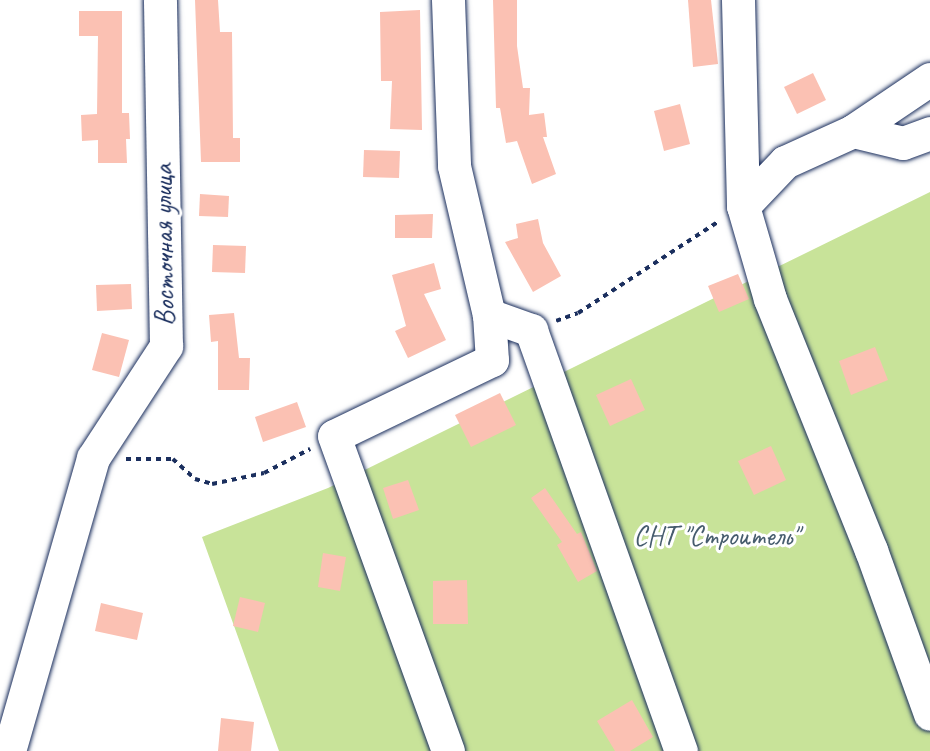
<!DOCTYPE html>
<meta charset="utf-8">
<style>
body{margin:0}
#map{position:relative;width:930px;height:751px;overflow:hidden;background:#fff;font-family:Caveat,sans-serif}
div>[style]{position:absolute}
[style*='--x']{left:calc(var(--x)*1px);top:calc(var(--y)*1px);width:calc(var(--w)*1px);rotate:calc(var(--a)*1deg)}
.green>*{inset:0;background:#c8e399}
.building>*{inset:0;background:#fbc1b3}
.path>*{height:3.5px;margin-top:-1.75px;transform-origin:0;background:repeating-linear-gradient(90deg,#1b2f5e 0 5px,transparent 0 10px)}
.roads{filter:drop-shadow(0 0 2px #1b2f5e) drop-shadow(0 0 2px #1b2f5e)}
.minor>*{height:33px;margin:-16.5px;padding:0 16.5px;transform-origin:16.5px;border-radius:16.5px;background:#fff}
span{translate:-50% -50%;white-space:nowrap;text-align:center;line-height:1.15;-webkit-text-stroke:6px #fff;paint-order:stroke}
.street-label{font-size:28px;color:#1b2f5e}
.park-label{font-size:28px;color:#465c6d}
</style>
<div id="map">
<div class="green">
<i style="clip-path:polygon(930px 192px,930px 751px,279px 751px,202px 537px,328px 488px)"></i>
</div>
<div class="building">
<i style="clip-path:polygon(195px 0,218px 0,220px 32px,232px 32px,233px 138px,240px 138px,240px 162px,201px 162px)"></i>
<i style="clip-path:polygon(493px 0,517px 0,517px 46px,523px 88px,530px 88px,529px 115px,544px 113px,547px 137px,543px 137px,556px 174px,532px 184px,517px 141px,506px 143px,500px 108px,496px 108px)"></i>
<i style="clip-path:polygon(688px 0,711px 0,718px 64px,693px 67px)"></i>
<i style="clip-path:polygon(420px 10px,422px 130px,390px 129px,392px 81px,381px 81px,380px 12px)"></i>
<i style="clip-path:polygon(79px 11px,122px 11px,122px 113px,129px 113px,130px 139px,126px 139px,127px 163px,98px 163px,98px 140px,82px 141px,81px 115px,97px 114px,98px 36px,79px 36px)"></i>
<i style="clip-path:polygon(813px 73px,826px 100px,797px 114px,784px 87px)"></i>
<i style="clip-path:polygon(680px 104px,690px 144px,664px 151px,654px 111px)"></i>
<i style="clip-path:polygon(364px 150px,400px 151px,399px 178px,363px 177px)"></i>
<i style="clip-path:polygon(200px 194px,229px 196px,228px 217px,199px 216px)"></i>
<i style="clip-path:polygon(433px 214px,432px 238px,395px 238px,395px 215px)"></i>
<i style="clip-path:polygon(538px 219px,543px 243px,561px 276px,533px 292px,505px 242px,518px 238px,516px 224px)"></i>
<i style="clip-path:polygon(213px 245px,246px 246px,245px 273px,212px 272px)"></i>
<i style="clip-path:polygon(434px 263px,441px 289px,424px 294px,446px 340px,408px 358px,395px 331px,406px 326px,392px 275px)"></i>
<i style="clip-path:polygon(738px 274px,749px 299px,719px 312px,708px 286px)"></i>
<i style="clip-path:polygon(131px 284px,132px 309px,97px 311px,96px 285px)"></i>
<i style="clip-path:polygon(234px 313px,239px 358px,250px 358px,249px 390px,218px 390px,218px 341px,211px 342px,209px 315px)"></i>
<i style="clip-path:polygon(102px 333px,129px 340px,119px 377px,92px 370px)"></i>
<i style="clip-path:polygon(875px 347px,888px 380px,851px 395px,839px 361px)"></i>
<i style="clip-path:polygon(631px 379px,645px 410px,610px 426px,596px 395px)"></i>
<i style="clip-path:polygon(500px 393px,516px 425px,471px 447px,455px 415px)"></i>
<i style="clip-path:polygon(297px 402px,306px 427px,263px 442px,255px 417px)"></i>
<i style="clip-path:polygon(771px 446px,786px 480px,754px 495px,738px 461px)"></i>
<i style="clip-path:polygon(408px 480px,419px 510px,393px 519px,383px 488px)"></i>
<i style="clip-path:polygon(545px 488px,577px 534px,581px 532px,597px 571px,578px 582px,557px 545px,562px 542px,531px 498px)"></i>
<i style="clip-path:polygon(323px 553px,346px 557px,340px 591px,318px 587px)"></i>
<i style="clip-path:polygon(467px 580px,468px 624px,433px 624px,433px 581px)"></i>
<i style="clip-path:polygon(240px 597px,265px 603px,258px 632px,233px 626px)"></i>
<i style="clip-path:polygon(101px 603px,143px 613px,137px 640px,95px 631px)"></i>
<i style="clip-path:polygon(632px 700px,653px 737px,630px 751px,615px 751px,597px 721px)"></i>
<i style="clip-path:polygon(221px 718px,254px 722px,251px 751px,218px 751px)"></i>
</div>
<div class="path">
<i style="--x:556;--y:321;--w:23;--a:-20"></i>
<i style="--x:578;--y:313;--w:168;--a:-33.1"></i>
<i style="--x:126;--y:459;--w:47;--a:0"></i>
<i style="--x:173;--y:459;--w:30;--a:42"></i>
<i style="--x:195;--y:479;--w:18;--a:16"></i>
<i style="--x:212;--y:484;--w:53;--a:-11.9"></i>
<i style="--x:264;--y:473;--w:52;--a:-27.6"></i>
</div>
<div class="roads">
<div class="minor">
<i style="--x:448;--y:0;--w:166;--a:87.9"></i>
<i style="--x:454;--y:166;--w:153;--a:76.8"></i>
<i style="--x:489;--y:315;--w:45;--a:86.2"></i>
<i style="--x:492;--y:360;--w:175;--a:154.3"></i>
<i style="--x:334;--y:436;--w:335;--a:70.1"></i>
<i style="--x:738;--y:0;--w:206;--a:88.6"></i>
<i style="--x:743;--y:206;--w:97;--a:73.8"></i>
<i style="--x:770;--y:299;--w:271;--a:68.1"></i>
<i style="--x:871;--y:550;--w:174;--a:70.2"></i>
<i style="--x:853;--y:131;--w:51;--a:13.5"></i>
<i style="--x:903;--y:143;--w:29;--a:-20"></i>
<i style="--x:743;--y:206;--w:61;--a:-46.3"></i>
<i style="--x:785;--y:162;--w:75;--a:-24.5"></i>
<i style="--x:853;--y:131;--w:93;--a:-34"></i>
<i style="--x:489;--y:315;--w:45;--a:19.7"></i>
<i style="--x:531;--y:330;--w:447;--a:70.4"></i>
<i style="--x:9;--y:751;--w:305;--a:-74"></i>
<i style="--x:93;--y:458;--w:134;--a:-56.9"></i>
<i style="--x:166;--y:346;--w:346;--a:-91"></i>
</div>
</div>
<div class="street-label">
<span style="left:164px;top:245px;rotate:-91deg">Восточная улица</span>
</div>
<div class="park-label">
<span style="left:716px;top:536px">СНТ "Строитель"</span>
</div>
</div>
